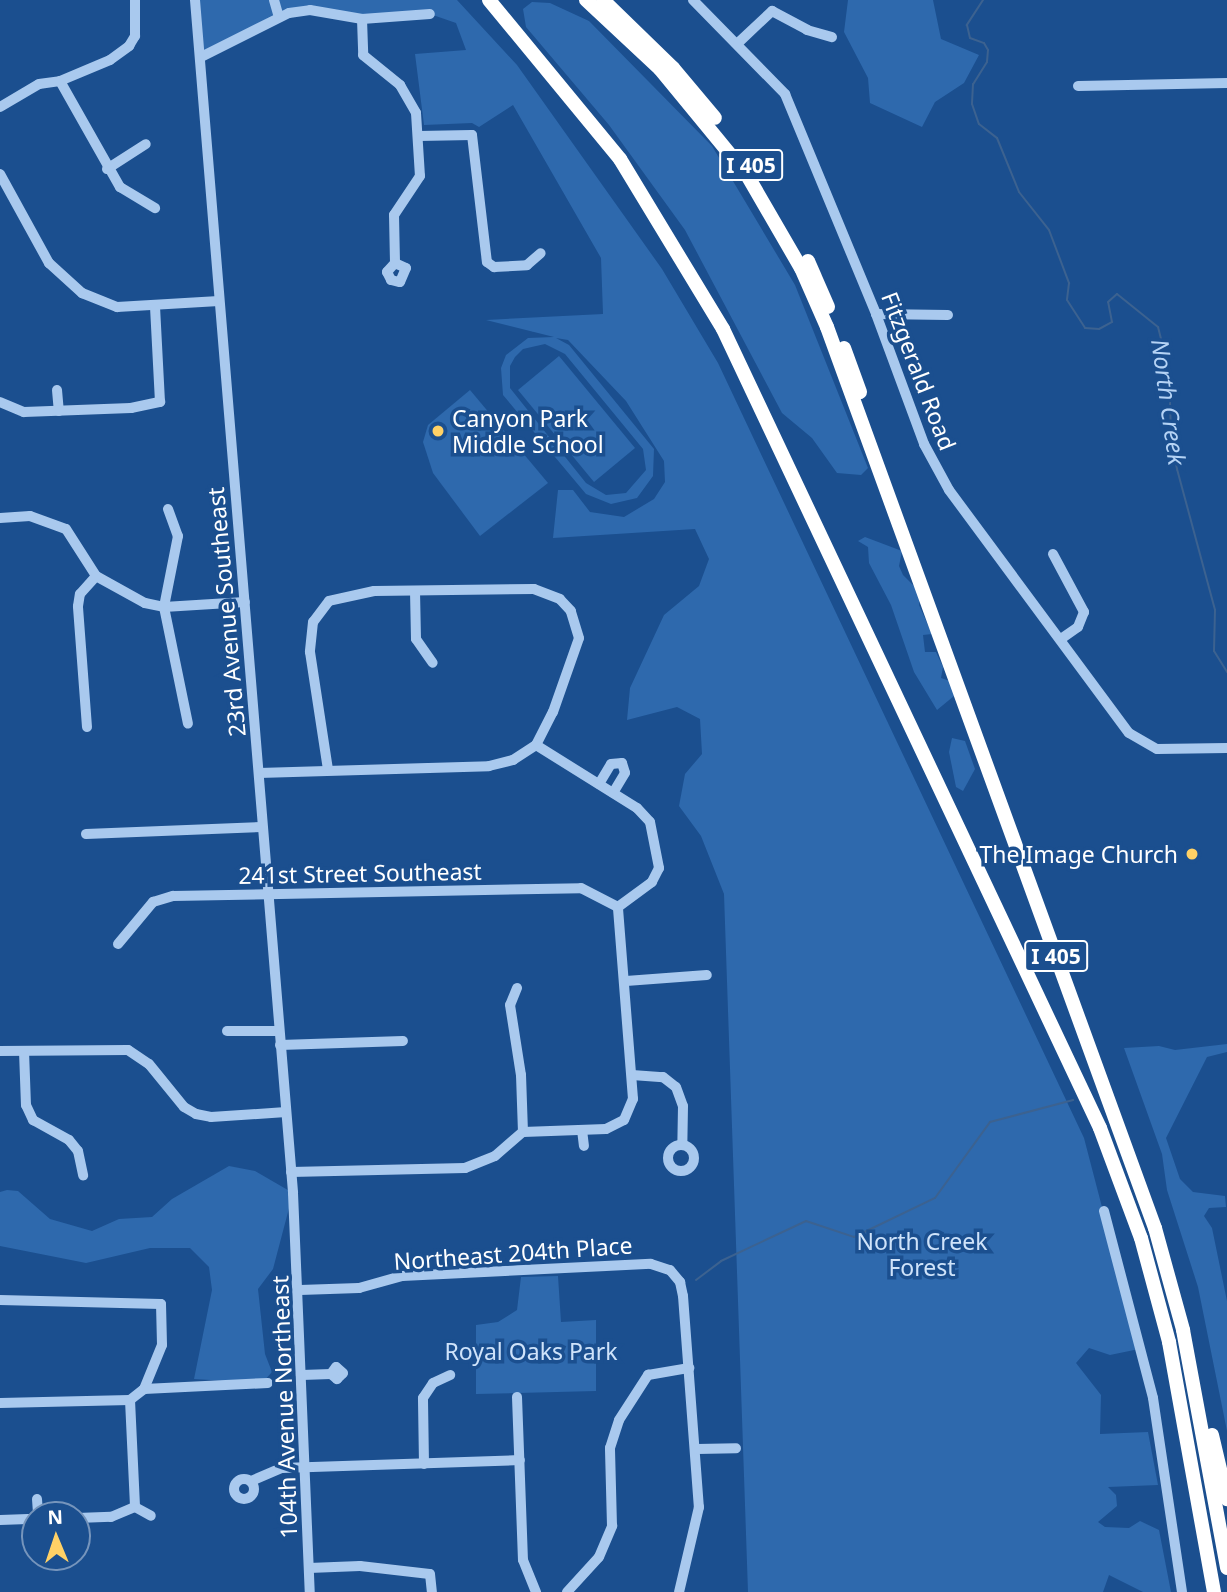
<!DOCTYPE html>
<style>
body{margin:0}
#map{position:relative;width:1227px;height:1592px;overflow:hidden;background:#1b4f8f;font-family:"Noto Sans",sans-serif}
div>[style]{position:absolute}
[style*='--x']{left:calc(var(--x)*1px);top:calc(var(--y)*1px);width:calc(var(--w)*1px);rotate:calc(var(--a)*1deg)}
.green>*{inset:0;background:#2e69ad}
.stream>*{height:2px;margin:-1px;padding:0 1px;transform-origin:1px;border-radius:1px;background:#3c6290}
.minor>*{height:10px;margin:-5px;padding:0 5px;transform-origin:5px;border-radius:5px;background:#a9c9ee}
.minor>.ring{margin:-5px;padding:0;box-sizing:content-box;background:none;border:10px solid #a9c9ee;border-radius:50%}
.highway>*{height:14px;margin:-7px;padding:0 7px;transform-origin:7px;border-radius:7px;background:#fff}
.dots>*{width:19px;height:19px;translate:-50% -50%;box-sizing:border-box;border:4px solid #1b4f8f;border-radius:50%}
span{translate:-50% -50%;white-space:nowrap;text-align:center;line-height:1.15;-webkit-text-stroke:7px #1b4f8f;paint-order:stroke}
.shield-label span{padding:2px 5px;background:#1b4f8f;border:2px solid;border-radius:5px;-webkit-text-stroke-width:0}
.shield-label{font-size:21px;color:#fff;font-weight:700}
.street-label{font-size:23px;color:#fff}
.poi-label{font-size:23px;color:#fff}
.left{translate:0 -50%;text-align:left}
.right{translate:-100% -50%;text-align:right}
.park-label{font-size:23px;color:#cfe3fa}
.water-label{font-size:24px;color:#b5d3f5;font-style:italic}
.north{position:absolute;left:21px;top:1501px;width:70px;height:70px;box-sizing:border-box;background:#1b4f8f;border:2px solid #7695bc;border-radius:50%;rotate:358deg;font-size:19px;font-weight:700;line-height:28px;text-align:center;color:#fff}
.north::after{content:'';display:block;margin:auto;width:24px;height:32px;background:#ffd166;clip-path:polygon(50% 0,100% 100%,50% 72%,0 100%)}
</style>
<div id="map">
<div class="green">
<i style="clip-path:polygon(evenodd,195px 0,457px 0,517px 65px,662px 269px,718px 363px,1084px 1138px,1139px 1349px,1110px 1355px,1089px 1348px,1076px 1363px,1101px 1395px,1100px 1434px,1148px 1432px,1158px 1485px,1108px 1487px,1116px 1495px,1117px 1506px,1098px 1522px,1105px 1527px,1129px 1528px,1140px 1521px,1159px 1530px,1171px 1592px,1143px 1592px,1109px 1575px,1103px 1592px,748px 1592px,724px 894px,701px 836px,679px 806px,685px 774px,702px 754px,700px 719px,677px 707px,627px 720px,630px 688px,664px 615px,699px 586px,709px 559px,695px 529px,553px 538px,558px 490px,573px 490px,590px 512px,624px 517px,654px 499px,665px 482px,664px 461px,626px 401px,568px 340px,556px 338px,569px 345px,654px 449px,653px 476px,637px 498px,611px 504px,586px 494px,503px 395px,501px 368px,506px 355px,528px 338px,554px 337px,486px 320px,603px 314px,601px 258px,513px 105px,479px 127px,472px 123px,424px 125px,415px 54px,466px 50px,456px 23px,430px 14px,362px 19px,310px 10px,289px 13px,201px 57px,195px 0,545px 344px,565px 354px,643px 449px,646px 470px,626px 493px,606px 495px,586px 483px,510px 388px,510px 366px,515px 357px,523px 349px,545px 344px)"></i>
<i style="clip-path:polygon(848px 0,933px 0,941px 39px,979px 55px,964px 83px,935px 102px,922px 127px,870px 103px,868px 78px,844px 32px)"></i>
<i style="clip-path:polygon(532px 2px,550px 3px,589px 21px,712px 146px,795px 285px,868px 468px,861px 475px,837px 473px,812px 438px,782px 413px,685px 230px,609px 125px,526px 27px,523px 9px)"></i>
<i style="clip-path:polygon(559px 356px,635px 448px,594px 482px,518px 390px)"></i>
<i style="clip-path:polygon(470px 390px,548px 483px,480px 536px,433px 473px,423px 442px,428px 425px)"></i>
<i style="clip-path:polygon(865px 537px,902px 551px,899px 566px,903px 575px,921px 593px,919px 605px,932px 634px,923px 635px,925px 652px,936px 652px,943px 667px,941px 678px,953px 682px,954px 696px,937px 710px,914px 672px,891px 605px,869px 563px,868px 547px,858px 541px)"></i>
<i style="clip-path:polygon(952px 738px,965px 741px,975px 769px,963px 791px,956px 787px,949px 752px)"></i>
<i style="clip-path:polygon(1227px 1044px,1227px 1052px,1207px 1057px,1166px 1138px,1180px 1179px,1193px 1192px,1225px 1196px,1226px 1207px,1209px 1208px,1204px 1216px,1212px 1228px,1227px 1301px,1227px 1431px,1198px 1287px,1167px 1190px,1162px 1154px,1124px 1048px,1159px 1046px,1175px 1050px)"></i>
<i style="clip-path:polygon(229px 1166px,255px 1171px,293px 1193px,273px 1269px,258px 1289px,265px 1354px,272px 1372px,262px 1383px,194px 1379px,212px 1290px,209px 1267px,190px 1248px,150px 1248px,86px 1263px,0 1246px,0 1192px,7px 1190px,18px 1191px,50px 1219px,92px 1231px,119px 1219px,152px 1217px,172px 1199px)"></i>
<i style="clip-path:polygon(558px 1276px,561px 1322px,596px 1320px,596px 1391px,476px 1394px,476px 1325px,498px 1322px,517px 1310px,521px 1277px)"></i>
</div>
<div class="stream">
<i style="--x:983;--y:0;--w:30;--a:123"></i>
<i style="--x:967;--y:25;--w:13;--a:77"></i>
<i style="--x:970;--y:38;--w:15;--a:20"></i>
<i style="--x:984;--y:43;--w:8;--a:60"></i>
<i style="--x:988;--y:50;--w:12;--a:95"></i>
<i style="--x:987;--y:62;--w:26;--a:122"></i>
<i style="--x:973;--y:84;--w:20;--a:93"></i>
<i style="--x:972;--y:104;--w:21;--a:71"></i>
<i style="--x:979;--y:124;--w:23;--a:38"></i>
<i style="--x:997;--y:138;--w:58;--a:67.8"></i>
<i style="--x:1019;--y:192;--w:48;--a:51.7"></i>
<i style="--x:1049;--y:230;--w:57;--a:69.3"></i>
<i style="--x:1069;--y:283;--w:17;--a:97"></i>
<i style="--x:1067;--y:300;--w:33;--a:57"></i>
<i style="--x:1085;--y:328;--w:14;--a:4"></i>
<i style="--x:1099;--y:329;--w:15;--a:-28"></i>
<i style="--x:1112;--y:322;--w:20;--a:-101"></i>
<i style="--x:1108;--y:302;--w:12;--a:-42"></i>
<i style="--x:1117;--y:294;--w:53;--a:38.8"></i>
<i style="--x:1158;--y:327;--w:44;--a:75.7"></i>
<i style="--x:1169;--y:370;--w:65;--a:88.2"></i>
<i style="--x:1171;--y:435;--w:35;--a:80"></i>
<i style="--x:1177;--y:469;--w:146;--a:74.9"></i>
<i style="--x:1215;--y:610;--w:41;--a:91.4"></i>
<i style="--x:1214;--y:651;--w:25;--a:58"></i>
<i style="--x:696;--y:1280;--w:31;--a:-37"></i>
<i style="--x:721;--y:1261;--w:94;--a:-25.2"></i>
<i style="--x:806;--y:1221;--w:51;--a:18.4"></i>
<i style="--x:854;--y:1237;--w:90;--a:-25.7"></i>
<i style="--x:935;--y:1198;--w:94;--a:-54.1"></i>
<i style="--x:990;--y:1122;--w:86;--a:-14.8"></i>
</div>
<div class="minor">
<i style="--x:195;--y:0;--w:1197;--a:85.3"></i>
<i style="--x:293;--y:1193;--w:399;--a:87.6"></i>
<i style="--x:274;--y:0;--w:18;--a:74"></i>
<i style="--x:693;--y:0;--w:132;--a:45.6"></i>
<i style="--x:785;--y:94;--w:238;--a:67.5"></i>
<i style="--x:876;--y:314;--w:139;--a:69.7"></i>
<i style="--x:924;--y:444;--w:52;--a:61.5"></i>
<i style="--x:949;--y:490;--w:302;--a:53.5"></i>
<i style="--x:1129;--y:733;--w:32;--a:30"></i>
<i style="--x:1157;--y:749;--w:70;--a:-0.8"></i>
<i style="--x:362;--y:19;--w:36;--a:88"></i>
<i style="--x:363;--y:55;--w:48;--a:39"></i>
<i style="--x:400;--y:85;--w:32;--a:60"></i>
<i style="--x:416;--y:113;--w:63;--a:86.4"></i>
<i style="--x:420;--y:176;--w:47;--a:123.7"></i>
<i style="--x:394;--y:215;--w:48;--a:88.8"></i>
<i style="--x:395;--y:263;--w:12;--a:132"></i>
<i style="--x:387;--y:272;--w:9;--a:63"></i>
<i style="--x:391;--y:280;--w:9;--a:13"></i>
<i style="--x:400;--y:282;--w:15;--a:-67"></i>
<i style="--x:406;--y:268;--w:12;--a:-156"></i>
<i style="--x:738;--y:43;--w:47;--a:-43.3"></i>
<i style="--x:772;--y:11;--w:40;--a:28"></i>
<i style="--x:807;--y:30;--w:26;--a:16"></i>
<i style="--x:201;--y:57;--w:98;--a:-26.6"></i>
<i style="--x:289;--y:13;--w:21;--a:-8"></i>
<i style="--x:310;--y:10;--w:53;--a:9.8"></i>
<i style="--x:362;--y:19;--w:68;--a:-4.2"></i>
<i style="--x:60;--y:81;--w:122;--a:60.5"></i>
<i style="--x:120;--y:187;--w:41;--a:31"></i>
<i style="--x:1078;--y:86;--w:149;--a:-1.2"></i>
<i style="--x:0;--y:107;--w:45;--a:-30.5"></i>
<i style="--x:39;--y:84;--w:21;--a:-8"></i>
<i style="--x:60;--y:81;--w:54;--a:-22.8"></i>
<i style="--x:110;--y:60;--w:24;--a:-36"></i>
<i style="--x:129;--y:46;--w:12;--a:-59"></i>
<i style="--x:135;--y:36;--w:36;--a:-90"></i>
<i style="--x:419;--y:136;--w:53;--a:-1.1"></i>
<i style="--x:472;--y:135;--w:128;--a:83.3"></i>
<i style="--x:487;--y:262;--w:9;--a:36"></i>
<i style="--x:494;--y:267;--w:33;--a:-3"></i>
<i style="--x:527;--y:265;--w:18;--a:-41"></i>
<i style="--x:107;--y:169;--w:46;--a:-32.7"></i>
<i style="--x:0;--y:174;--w:102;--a:61.2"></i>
<i style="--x:49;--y:263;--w:45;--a:42.3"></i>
<i style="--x:82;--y:293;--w:38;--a:22"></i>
<i style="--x:117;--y:307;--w:102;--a:-3.4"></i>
<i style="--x:876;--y:314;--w:72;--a:0.8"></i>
<i style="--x:57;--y:390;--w:21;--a:85"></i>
<i style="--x:0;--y:402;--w:26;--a:23"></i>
<i style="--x:24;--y:412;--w:107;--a:-2.1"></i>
<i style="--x:131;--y:408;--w:30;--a:-12"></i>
<i style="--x:160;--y:402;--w:94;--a:-93"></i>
<i style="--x:168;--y:509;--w:29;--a:70"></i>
<i style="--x:178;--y:536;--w:72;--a:101.2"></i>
<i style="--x:164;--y:607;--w:119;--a:78.4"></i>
<i style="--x:0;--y:518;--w:30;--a:-4"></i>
<i style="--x:30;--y:516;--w:38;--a:20"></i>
<i style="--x:66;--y:529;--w:56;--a:57.4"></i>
<i style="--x:96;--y:576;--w:56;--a:28.9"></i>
<i style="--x:145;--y:603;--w:19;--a:12"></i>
<i style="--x:164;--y:607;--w:81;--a:-3.5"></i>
<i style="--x:1053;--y:554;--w:66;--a:61.9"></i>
<i style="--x:1084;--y:612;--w:16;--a:112"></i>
<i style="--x:1078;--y:627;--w:19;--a:145"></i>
<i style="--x:415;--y:591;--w:48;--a:88.8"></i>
<i style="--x:416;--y:639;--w:29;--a:55"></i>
<i style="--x:87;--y:727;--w:121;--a:-94.3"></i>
<i style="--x:78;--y:606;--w:12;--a:-81"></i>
<i style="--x:80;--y:594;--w:24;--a:-48"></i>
<i style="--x:536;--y:745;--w:119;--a:32"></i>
<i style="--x:637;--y:808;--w:19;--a:47"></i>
<i style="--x:650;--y:822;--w:47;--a:78.9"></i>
<i style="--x:659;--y:868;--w:16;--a:117"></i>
<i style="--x:652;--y:882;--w:42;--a:143.7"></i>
<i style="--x:259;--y:773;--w:230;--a:-1.7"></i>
<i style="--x:489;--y:766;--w:25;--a:-14"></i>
<i style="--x:513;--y:760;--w:27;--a:-33"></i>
<i style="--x:536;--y:745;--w:37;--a:-63"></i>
<i style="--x:553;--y:712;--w:78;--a:-70.6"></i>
<i style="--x:579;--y:638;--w:28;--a:-107"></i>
<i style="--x:571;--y:611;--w:16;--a:-133"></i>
<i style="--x:560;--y:599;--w:28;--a:-159"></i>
<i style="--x:534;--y:589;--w:160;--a:179.3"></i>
<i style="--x:374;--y:591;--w:46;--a:167.5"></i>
<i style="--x:329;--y:601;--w:26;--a:127"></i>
<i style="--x:313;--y:622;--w:30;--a:96"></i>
<i style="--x:310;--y:652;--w:119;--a:81.3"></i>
<i style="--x:599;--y:784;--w:23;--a:-59"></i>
<i style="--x:611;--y:764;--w:11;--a:-5"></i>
<i style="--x:622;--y:763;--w:10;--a:73"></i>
<i style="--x:625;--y:773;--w:23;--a:121"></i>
<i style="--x:86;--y:834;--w:176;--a:-2.3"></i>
<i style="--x:118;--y:944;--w:55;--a:-50.2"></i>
<i style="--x:153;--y:902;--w:21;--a:-17"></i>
<i style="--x:173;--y:896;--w:408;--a:-1.1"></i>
<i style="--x:581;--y:888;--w:42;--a:27.2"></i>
<i style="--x:626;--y:981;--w:81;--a:-4.2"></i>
<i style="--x:517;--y:988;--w:18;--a:112"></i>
<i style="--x:510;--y:1005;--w:71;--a:81.1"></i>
<i style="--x:521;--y:1075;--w:57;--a:88"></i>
<i style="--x:227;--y:1031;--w:51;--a:0"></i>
<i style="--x:280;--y:1045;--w:123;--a:-1.9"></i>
<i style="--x:0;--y:1051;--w:128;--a:-0.4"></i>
<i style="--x:128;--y:1050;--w:25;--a:34"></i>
<i style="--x:149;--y:1064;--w:55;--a:50.9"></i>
<i style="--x:184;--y:1107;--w:14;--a:30"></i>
<i style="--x:196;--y:1114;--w:15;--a:11"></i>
<i style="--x:211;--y:1117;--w:75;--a:-3.8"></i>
<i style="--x:24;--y:1051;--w:54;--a:87.9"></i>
<i style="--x:26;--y:1105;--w:17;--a:65"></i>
<i style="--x:33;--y:1120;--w:41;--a:29.1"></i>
<i style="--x:69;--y:1140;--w:14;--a:51"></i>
<i style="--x:78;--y:1151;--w:25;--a:78"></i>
<i style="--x:632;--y:1075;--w:31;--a:4"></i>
<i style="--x:663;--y:1077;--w:16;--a:38"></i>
<i style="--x:676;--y:1087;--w:20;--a:70"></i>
<i style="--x:683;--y:1106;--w:39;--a:91"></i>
<i style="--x:582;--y:1130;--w:16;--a:83"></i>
<i class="ring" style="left:668px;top:1145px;width:16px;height:16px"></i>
<i style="--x:291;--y:1172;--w:174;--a:-1.3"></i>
<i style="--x:465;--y:1168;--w:32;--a:-22"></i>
<i style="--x:495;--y:1156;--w:37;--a:-41"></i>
<i style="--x:523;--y:1132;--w:83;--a:-2.1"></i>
<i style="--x:606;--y:1129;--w:20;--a:-27"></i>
<i style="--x:624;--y:1120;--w:23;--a:-67"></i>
<i style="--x:633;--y:1099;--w:193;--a:-94.5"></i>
<i style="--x:1104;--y:1211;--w:193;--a:75.3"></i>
<i style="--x:1153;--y:1398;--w:196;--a:81.5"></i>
<i style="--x:300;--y:1290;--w:59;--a:-1.9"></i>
<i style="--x:359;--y:1288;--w:45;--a:-15.6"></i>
<i style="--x:402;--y:1276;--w:249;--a:-2.8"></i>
<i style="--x:651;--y:1264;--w:20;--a:18"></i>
<i style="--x:670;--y:1270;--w:16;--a:50"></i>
<i style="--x:680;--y:1282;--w:14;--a:78"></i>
<i style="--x:683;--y:1296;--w:212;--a:85.7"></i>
<i style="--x:699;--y:1507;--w:87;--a:103.2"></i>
<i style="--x:0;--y:1300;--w:161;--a:1.4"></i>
<i style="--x:161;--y:1304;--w:41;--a:88.6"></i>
<i style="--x:162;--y:1345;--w:48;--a:112.2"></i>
<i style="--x:144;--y:1389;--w:18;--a:142"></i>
<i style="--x:130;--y:1400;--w:107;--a:87.3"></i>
<i style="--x:302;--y:1375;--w:29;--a:-2"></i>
<i style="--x:331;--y:1374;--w:8;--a:40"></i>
<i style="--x:337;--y:1379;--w:8;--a:-45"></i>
<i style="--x:343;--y:1373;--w:9;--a:-139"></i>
<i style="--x:336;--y:1367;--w:9;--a:126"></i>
<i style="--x:144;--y:1389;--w:124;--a:-2.8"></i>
<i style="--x:517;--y:1397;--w:163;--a:87.9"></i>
<i style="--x:523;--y:1560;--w:35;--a:68"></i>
<i style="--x:0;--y:1403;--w:130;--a:-1.3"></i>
<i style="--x:697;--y:1449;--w:39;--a:-1"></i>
<i style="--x:424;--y:1464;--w:66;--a:-90.9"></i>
<i style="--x:423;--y:1398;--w:18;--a:-56"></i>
<i style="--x:433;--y:1383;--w:19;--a:-25"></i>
<i class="ring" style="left:234px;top:1479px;width:10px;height:10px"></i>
<i style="--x:251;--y:1481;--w:34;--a:-23"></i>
<i style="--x:282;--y:1468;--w:238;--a:-1.9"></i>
<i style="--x:37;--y:1499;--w:16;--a:86"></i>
<i style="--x:135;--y:1507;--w:18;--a:29"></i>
<i style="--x:77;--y:1518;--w:34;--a:-2"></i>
<i style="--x:111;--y:1517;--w:26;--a:-23"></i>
<i style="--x:0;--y:1520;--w:35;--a:-2"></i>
<i style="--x:309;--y:1568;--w:51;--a:-2.2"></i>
<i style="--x:360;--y:1566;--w:70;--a:6.5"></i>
<i style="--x:430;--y:1574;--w:18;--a:84"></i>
<i style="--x:567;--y:1592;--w:47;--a:-47.6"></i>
<i style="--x:599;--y:1557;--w:34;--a:-67"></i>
<i style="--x:612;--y:1526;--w:78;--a:-91.5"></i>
<i style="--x:610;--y:1448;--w:29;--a:-72"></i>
<i style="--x:619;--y:1420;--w:54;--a:-57.2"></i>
<i style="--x:648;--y:1375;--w:42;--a:-9.7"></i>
</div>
<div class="highway">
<i style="--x:489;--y:0;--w:206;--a:50.5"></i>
<i style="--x:620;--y:159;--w:199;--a:58.8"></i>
<i style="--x:723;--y:329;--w:883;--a:64.74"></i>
<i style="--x:1100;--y:1128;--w:117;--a:69.6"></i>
<i style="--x:1141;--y:1238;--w:108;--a:74.9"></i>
<i style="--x:1169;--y:1342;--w:254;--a:79.8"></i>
<i style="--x:586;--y:0;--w:101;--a:43"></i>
<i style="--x:660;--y:69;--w:137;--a:50.6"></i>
<i style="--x:747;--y:175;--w:108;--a:59.9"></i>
<i style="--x:801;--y:268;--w:64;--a:66.2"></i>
<i style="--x:827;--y:327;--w:959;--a:70"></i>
<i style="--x:1155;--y:1228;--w:106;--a:74.6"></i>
<i style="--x:1183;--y:1330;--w:242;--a:79.5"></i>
<i style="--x:603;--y:0;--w:98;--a:44.2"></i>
<i style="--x:673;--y:68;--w:65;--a:50"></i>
<i style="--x:808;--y:261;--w:50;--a:66.5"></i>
<i style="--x:844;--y:348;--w:47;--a:70"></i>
<i style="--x:1212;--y:1435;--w:66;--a:76.8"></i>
</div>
<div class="dots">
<i style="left:438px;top:431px;background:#ffd166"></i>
<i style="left:1192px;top:854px;background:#ffd166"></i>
</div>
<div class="shield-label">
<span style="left:751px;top:165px">I 405</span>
<span style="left:1056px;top:956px">I 405</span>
</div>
<div class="street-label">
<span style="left:919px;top:371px;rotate:69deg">Fitzgerald Road</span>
<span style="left:226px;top:612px;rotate:-95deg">23rd Avenue Southeast</span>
<span style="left:360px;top:873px;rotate:-1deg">241st Street Southeast</span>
<span style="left:513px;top:1253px;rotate:-4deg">Northeast 204th Place</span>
<span style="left:284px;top:1407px;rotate:-92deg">104th Avenue Northeast</span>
</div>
<div class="poi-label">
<span class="left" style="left:452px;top:431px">Canyon Park<br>Middle School</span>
<span class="right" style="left:1178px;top:854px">The Image Church</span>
</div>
<div class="park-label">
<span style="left:922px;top:1254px">North Creek<br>Forest</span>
<span style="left:531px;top:1351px">Royal Oaks Park</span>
</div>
<div class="water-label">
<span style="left:1169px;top:402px;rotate:82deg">North Creek</span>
</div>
<div class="north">N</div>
</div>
